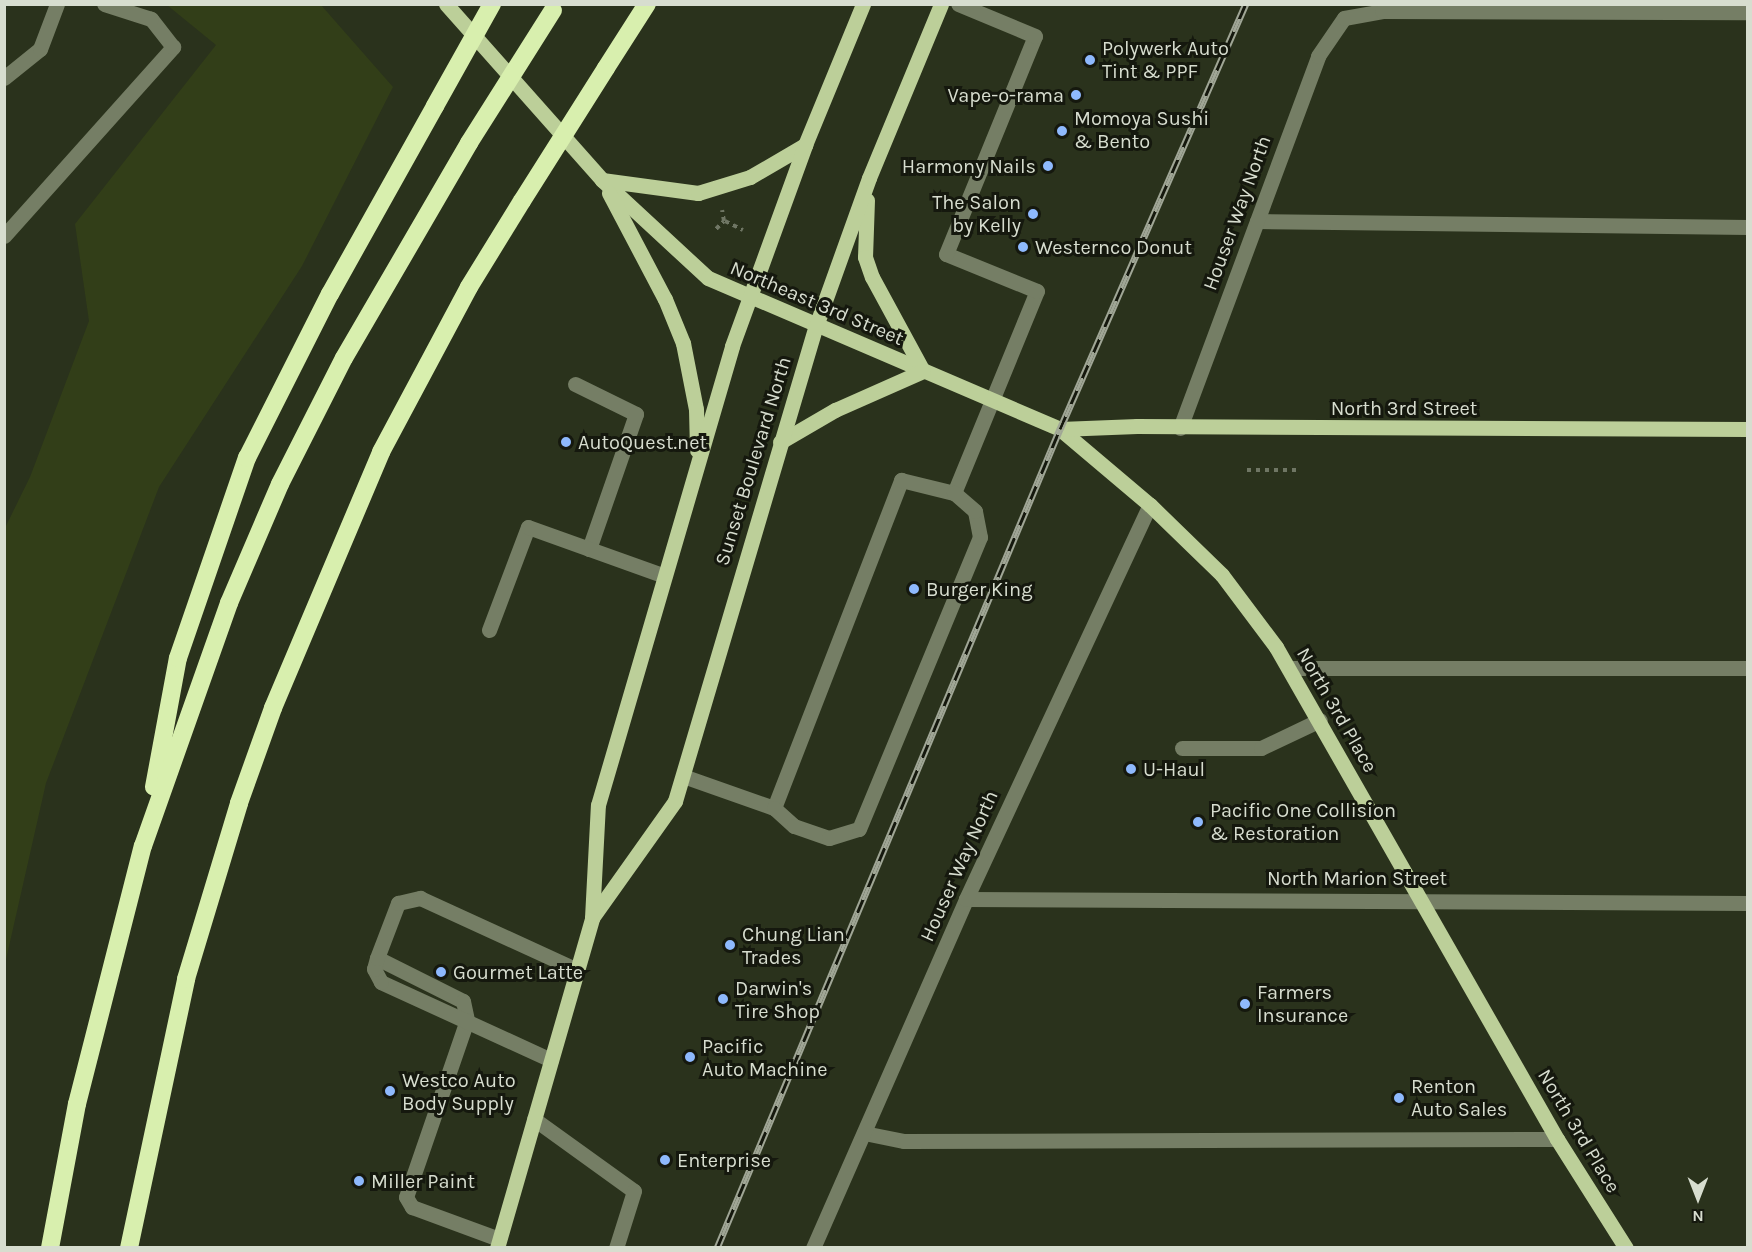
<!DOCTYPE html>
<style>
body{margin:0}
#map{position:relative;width:1752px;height:1252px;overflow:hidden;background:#2a321c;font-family:Karla,sans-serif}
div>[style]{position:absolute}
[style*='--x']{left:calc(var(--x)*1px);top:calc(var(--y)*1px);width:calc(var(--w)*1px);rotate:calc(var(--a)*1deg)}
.green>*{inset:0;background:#323e18}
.path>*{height:4px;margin-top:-2px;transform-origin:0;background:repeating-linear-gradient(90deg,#6f7664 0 4.5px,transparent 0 9px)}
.minor>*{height:15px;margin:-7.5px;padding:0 7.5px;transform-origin:7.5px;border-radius:7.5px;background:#757e65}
.major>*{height:15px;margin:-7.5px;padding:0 7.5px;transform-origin:7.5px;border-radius:7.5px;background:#bccf99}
.highway>*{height:18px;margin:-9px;padding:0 9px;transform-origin:9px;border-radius:9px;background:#d8efae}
.rail>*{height:7px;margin-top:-3.5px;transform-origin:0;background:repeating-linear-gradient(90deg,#15180e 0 14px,#a0a696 0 28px);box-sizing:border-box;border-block:2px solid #a0a696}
.highway-bridge>*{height:18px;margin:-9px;padding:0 9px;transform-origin:9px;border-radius:9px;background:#d8efae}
.dots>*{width:16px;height:16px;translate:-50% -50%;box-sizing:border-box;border:3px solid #15180e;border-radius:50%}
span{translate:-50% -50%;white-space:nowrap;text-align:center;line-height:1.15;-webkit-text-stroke:6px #15180e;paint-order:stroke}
.poi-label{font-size:20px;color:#d7ddcf}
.left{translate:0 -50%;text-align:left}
.right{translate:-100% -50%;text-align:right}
.street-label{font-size:20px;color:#d7ddcf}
.frame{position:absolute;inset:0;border:6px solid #d7ddcf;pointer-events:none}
.north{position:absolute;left:1668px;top:1168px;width:60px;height:60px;-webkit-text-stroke:4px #15180e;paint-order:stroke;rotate:180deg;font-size:16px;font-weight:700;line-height:24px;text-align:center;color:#d7ddcf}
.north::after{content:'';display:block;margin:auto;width:21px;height:27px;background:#d7ddcf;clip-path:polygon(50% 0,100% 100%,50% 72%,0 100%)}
</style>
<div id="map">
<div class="green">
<i style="clip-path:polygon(167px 5px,321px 5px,393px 87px,302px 266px,159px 487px,46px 783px,5px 964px,5px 528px,30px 477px,89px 321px,75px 224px,216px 45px)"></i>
</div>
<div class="path">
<i style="--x:725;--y:221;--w:20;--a:27"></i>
<i style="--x:716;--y:229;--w:11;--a:-45"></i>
<i style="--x:724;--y:221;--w:11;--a:-100"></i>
<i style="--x:1247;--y:470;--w:54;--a:0"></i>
</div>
<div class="minor">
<i style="--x:4;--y:78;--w:46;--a:-38.9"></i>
<i style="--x:40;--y:49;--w:48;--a:-69.3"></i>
<i style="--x:1257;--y:221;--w:491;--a:0.7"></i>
<i style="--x:4;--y:236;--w:254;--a:-48.2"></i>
<i style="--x:173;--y:47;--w:36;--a:-128"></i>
<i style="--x:151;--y:19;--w:49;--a:-162.3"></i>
<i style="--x:575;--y:384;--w:68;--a:26.2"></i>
<i style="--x:636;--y:414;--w:143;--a:109.2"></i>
<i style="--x:1180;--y:428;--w:397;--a:-69.6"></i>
<i style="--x:1318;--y:56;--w:46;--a:-55.6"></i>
<i style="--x:1344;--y:18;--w:39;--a:-10"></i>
<i style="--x:1382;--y:11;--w:366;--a:0.2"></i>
<i style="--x:489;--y:630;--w:110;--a:-69.3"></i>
<i style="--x:528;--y:527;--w:145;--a:19.7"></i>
<i style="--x:1289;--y:668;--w:459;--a:0"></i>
<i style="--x:1182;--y:748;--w:79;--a:0"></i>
<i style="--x:1261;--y:748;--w:65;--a:-25.4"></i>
<i style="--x:683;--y:776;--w:96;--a:19.4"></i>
<i style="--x:774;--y:808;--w:352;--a:-68.8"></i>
<i style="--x:901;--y:480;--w:55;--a:13.8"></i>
<i style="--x:954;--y:493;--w:218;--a:-67.7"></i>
<i style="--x:1037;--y:291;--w:98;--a:-157.9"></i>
<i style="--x:946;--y:254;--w:235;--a:-67.8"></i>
<i style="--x:1035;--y:36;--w:83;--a:-157.4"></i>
<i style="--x:774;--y:808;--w:27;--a:42"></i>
<i style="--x:794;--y:826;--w:37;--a:19"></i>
<i style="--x:829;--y:838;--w:31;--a:-17"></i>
<i style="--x:859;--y:829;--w:316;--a:-67.5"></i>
<i style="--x:980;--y:537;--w:26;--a:-101"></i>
<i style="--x:975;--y:511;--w:28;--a:-139"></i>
<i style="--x:966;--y:899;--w:782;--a:0.29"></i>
<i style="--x:377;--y:958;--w:96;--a:26.6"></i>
<i style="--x:463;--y:1001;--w:19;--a:78"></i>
<i style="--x:467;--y:1020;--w:187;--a:109"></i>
<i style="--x:406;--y:1197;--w:12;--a:59"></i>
<i style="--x:412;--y:1207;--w:93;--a:20.2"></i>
<i style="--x:551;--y:1060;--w:187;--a:-155.4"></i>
<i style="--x:381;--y:982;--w:15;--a:-118"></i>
<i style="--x:374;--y:969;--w:11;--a:-75"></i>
<i style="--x:377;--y:958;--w:59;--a:-69.1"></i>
<i style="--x:398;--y:903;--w:23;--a:-13"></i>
<i style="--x:420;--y:898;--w:173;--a:24.6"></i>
<i style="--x:534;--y:1119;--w:123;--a:35.8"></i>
<i style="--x:634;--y:1191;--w:60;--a:107.5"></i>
<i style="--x:864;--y:1133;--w:41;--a:11.3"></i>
<i style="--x:904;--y:1141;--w:653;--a:-0.18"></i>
<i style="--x:813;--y:1248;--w:381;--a:-66.3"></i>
<i style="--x:966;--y:899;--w:435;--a:-65"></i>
</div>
<div class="major">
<i style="--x:446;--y:4;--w:235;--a:48.4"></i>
<i style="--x:602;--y:180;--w:144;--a:42.8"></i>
<i style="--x:708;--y:278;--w:383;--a:23.2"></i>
<i style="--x:1060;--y:429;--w:118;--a:40.2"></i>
<i style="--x:1150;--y:505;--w:100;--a:44.2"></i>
<i style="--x:1222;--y:575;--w:90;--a:53.1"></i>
<i style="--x:1276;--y:647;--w:567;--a:60.27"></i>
<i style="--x:1557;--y:1139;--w:129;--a:57.7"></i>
<i style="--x:602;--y:180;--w:97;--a:7.7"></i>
<i style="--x:698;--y:193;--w:54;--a:-17.1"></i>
<i style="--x:750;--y:177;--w:64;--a:-30.2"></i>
<i style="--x:609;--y:193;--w:120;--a:62.2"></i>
<i style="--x:665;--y:299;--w:48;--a:67.8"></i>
<i style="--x:683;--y:343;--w:67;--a:78.9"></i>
<i style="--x:696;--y:409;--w:41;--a:88.6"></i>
<i style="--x:867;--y:200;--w:57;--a:92"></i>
<i style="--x:865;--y:257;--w:21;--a:71"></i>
<i style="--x:872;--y:277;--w:107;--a:61.5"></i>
<i style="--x:1060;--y:429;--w:77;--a:-2.2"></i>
<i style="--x:1137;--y:426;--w:611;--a:0.28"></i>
<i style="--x:780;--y:442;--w:64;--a:-30.2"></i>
<i style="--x:835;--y:410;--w:96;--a:-23.9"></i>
<i style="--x:592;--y:918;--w:143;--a:-54.6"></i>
<i style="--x:675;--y:801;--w:495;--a:-73.5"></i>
<i style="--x:816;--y:326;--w:157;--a:-70.3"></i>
<i style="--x:869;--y:178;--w:188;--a:-67.5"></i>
<i style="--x:497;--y:1248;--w:343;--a:-73.9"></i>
<i style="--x:592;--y:918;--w:113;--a:-87"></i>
<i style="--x:598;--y:805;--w:478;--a:-73.7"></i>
<i style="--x:732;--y:346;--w:214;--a:-70"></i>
<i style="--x:805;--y:145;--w:152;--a:-67.6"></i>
</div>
<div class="highway">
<i style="--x:606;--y:68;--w:76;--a:-57.4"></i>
<i style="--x:154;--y:787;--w:131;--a:-79.5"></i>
<i style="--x:178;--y:658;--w:212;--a:-71"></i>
<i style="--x:247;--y:458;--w:184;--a:-63.2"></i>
<i style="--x:330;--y:294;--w:215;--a:-60.8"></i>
<i style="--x:50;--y:1248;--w:147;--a:-79.4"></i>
<i style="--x:77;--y:1104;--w:266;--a:-75.7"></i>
<i style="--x:143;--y:846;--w:258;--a:-70.5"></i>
<i style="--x:229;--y:603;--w:129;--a:-66.8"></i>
<i style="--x:280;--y:484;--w:141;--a:-63.1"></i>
<i style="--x:344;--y:358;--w:249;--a:-59.8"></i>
<i style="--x:129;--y:1248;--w:275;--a:-78"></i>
<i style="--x:186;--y:979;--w:184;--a:-73.2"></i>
<i style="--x:239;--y:803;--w:101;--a:-70.3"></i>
<i style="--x:273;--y:708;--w:278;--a:-67.1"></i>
<i style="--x:381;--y:452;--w:187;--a:-61.9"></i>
<i style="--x:469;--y:287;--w:101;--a:-58.4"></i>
</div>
<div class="rail">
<i style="--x:717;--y:1248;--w:888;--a:-67.28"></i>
<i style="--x:1060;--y:429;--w:464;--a:-66.4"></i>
</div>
<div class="highway-bridge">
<i style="--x:435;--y:106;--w:117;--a:-60.8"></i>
<i style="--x:469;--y:143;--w:157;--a:-57.7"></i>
<i style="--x:522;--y:201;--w:157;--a:-57.7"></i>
</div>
<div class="dots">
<i style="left:1090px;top:60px;background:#8eb9fd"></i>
<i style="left:1076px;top:95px;background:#8eb9fd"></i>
<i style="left:1062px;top:131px;background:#8eb9fd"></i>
<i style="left:1048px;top:166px;background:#8eb9fd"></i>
<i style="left:1033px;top:214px;background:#8eb9fd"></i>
<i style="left:1023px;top:247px;background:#8eb9fd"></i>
<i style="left:566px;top:442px;background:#8eb9fd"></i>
<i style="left:914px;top:589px;background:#8eb9fd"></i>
<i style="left:1131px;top:769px;background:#8eb9fd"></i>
<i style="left:1198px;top:822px;background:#8eb9fd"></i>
<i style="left:730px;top:945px;background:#8eb9fd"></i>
<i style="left:441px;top:972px;background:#8eb9fd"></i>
<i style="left:723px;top:999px;background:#8eb9fd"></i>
<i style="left:1245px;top:1004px;background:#8eb9fd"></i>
<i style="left:690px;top:1057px;background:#8eb9fd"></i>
<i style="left:390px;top:1091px;background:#8eb9fd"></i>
<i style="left:1399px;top:1098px;background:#8eb9fd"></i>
<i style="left:665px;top:1160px;background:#8eb9fd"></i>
<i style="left:359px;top:1181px;background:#8eb9fd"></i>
</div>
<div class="poi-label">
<span class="left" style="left:1102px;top:60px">Polywerk Auto<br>Tint &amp; PPF</span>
<span class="right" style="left:1064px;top:95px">Vape-o-rama</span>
<span class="left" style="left:1074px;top:130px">Momoya Sushi<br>&amp; Bento</span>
<span class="right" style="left:1036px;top:166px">Harmony Nails</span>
<span class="right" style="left:1021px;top:214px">The Salon<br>by Kelly</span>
<span class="left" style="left:1035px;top:247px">Westernco Donut</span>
<span class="left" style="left:578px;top:442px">AutoQuest.net</span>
<span class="left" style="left:926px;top:589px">Burger King</span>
<span class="left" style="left:1143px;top:769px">U-Haul</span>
<span class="left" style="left:1210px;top:822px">Pacific One Collision<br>&amp; Restoration</span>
<span class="left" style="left:742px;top:946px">Chung Lian<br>Trades</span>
<span class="left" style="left:453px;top:972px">Gourmet Latte</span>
<span class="left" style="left:735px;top:1000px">Darwin's<br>Tire Shop</span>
<span class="left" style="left:1257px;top:1004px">Farmers<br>Insurance</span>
<span class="left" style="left:702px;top:1058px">Pacific<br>Auto Machine</span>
<span class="left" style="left:402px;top:1092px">Westco Auto<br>Body Supply</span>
<span class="left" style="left:1411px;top:1098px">Renton<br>Auto Sales</span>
<span class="left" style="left:677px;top:1160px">Enterprise</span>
<span class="left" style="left:371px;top:1181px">Miller Paint</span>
</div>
<div class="street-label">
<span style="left:1237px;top:213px;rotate:-70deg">Houser Way North</span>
<span style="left:817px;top:303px;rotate:23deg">Northeast 3rd Street</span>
<span style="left:1404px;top:408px">North 3rd Street</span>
<span style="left:753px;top:461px;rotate:-73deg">Sunset Boulevard North</span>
<span style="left:1337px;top:710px;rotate:60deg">North 3rd Place</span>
<span style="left:959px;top:866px;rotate:-66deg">Houser Way North</span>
<span style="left:1357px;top:878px">North Marion Street</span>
<span style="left:1579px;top:1131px;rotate:59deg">North 3rd Place</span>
</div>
<div class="frame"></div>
<div class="north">N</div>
</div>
